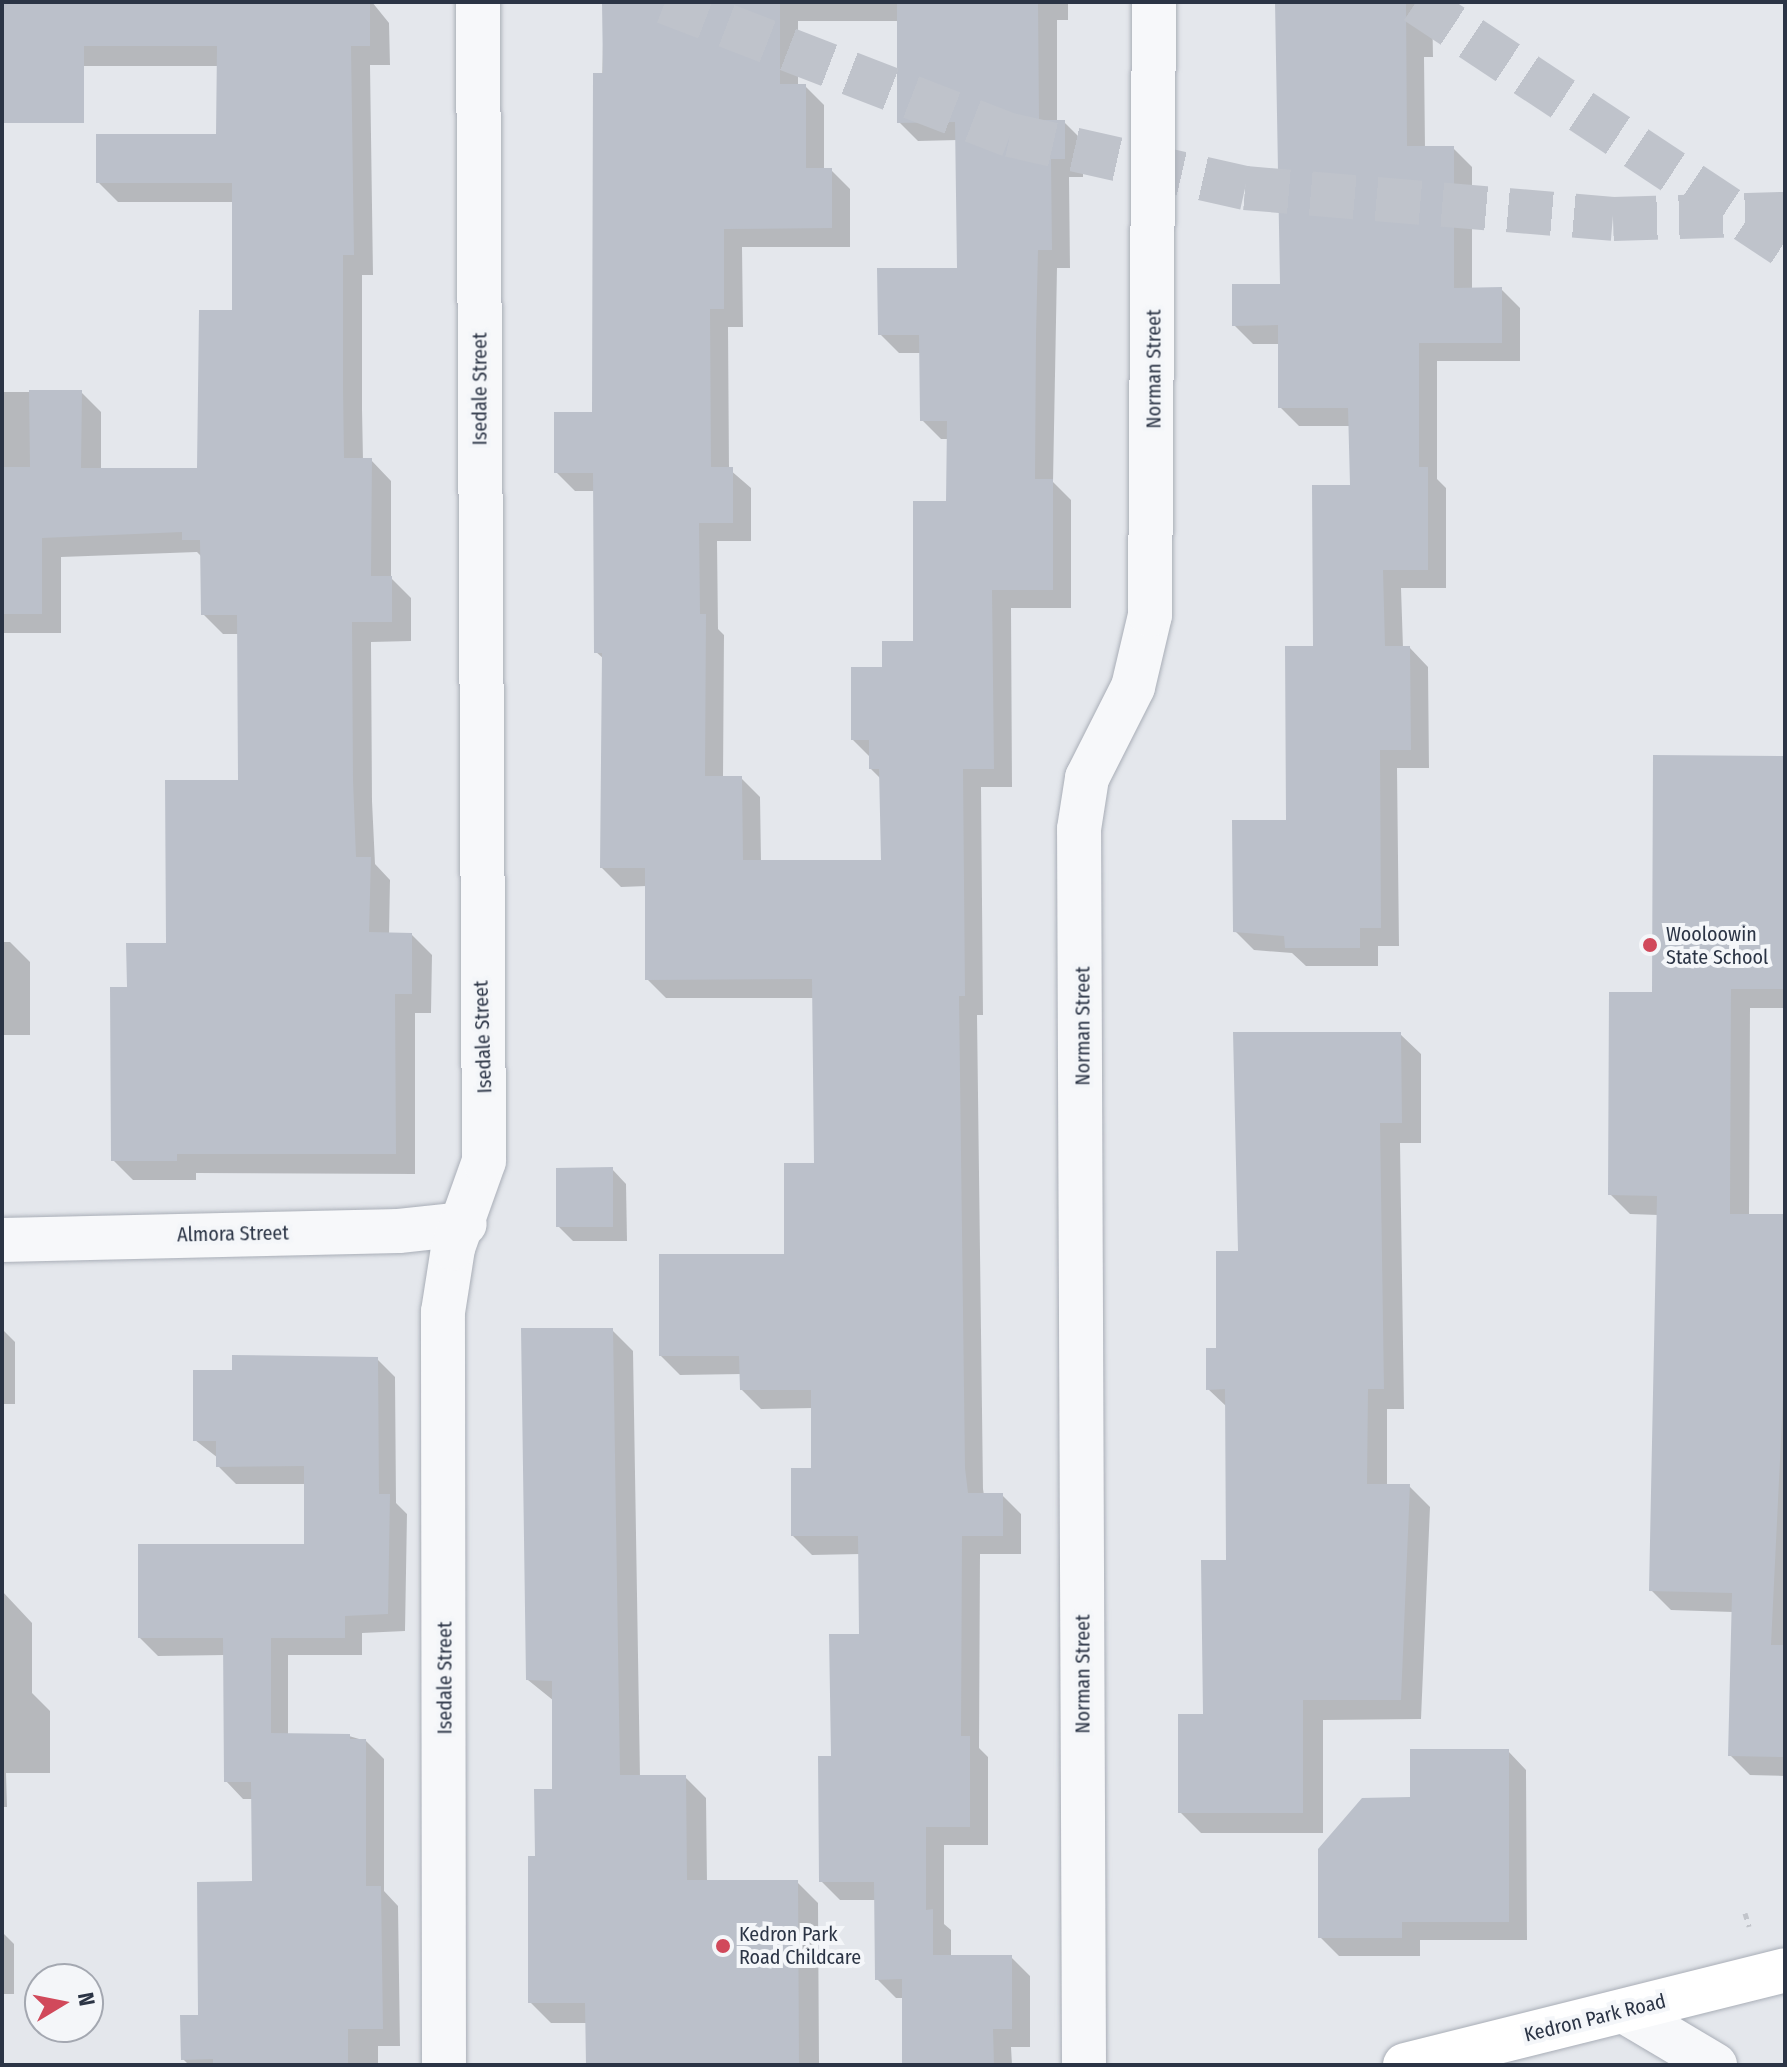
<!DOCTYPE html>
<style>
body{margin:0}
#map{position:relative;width:1787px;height:2067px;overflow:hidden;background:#e4e7ec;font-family:"Fira Sans Condensed",sans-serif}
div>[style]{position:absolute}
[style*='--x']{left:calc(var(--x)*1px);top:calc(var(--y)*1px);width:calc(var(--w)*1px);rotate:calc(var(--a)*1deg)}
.shadow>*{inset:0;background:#0003}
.building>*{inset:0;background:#bbc0ca}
.highway-tunnel>*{height:44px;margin-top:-22px;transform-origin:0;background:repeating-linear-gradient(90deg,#bfc3cb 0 44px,transparent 0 66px)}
.path>*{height:5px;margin-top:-2.5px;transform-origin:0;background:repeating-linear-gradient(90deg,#c2c5cb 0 6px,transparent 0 12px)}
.roads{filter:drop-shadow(0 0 2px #a9aeb7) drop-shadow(0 0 2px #a9aeb7)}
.minor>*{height:44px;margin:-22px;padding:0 22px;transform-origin:22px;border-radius:22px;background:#f7f8fa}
.major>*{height:44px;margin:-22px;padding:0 22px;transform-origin:22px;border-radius:22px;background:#fff}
.dots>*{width:22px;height:22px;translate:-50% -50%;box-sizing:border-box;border:4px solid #f4f6f9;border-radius:50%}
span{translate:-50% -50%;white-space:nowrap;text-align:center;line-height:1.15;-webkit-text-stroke:8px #f4f6f9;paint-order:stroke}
.street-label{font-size:20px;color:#2b3445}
.poi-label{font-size:20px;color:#2b3445}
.left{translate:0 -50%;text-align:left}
.frame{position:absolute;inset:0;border:4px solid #2b3445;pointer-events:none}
.north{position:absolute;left:24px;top:1963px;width:80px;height:80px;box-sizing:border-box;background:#f4f6f9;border:2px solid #a4a8b1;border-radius:50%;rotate:80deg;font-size:22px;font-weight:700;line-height:32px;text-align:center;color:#2b3445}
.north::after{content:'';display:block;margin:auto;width:28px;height:36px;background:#d1495b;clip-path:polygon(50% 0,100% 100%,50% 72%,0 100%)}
</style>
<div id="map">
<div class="shadow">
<i style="clip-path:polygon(2px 2px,372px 2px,389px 23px,390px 65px,370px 65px,373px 275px,362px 275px,362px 409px,363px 460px,371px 460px,391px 481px,391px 578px,411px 598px,411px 641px,371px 642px,372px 801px,375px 864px,390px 880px,389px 935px,412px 935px,432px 955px,431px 1013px,415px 1013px,415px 1174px,196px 1173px,196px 1180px,133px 1180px,113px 1160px,129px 989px,168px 945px,240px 782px,239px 634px,223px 634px,203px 614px,202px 557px,197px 552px,61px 557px,61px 633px,2px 633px,2px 392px,81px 392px,101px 412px,101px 470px,199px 470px,234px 312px,234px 202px,118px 202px,98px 182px,218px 136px,218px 66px,69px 66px,2px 35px)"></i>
<i style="clip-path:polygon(evenodd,604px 2px,1068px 2px,1068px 20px,1057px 20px,1057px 122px,1064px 122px,1083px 141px,1083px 177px,1069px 177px,1070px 268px,1057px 268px,1053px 482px,1071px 500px,1071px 608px,1011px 608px,1012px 787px,981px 787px,983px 1015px,977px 1015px,983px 1489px,984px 1495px,1002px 1495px,1021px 1514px,1021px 1554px,980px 1554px,979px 1748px,988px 1757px,988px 1845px,944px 1845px,944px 1924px,951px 1930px,951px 1957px,1011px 1957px,1030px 1976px,1030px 2047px,1011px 2047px,1012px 2065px,904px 2065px,904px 1998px,896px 1998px,877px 1979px,876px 1900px,840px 1900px,821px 1881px,833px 1758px,861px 1636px,861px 1554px,812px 1555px,793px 1536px,813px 1470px,813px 1408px,761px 1409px,742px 1390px,742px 1374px,680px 1375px,661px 1356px,786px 1256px,816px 1165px,815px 998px,666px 998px,647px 979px,647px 886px,621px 887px,602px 868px,604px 659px,596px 652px,595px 491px,575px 491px,556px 472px,594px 414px,604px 2px,798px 21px,899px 21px,899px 122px,918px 141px,958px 140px,959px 270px,880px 334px,899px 353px,922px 353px,922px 420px,941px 439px,949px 439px,948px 503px,915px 643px,884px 669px,853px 740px,871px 758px,871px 769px,881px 779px,883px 862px,761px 862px,760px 797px,741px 778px,723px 778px,724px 635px,718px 629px,717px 541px,751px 541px,751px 488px,729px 469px,728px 327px,743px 327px,742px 247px,850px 247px,850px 189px,831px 170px,824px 170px,824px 105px,805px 86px,798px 86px,798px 21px)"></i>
<i style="clip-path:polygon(1278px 2px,1432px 2px,1433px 57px,1424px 57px,1425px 148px,1453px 148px,1472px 167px,1472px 290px,1501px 289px,1520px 308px,1520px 361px,1437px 361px,1437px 479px,1446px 488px,1446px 588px,1401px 588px,1403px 648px,1410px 648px,1428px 667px,1429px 768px,1397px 768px,1399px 946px,1378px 946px,1378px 966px,1306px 966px,1292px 953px,1254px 950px,1235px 931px,1288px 822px,1315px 648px,1352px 487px,1351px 426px,1299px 426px,1280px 407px,1280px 344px,1253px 344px,1234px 325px,1282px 286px)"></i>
<i style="clip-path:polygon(1785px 758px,1785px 1008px,1750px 1008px,1749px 1216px,1785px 1216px,1785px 1776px,1750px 1775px,1730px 1755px,1733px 1612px,1671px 1610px,1651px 1590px,1658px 1215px,1630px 1214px,1610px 1194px,1654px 994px)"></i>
<i style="clip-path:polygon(2px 942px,10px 942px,30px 962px,30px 1035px,2px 1035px)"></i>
<i style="clip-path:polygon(1400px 1034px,1421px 1054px,1421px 1143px,1400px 1143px,1404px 1409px,1387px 1409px,1387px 1486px,1409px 1486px,1430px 1507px,1421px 1719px,1323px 1720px,1323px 1833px,1201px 1833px,1180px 1812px,1205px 1716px,1228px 1562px,1227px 1407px,1208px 1389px,1240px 1252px)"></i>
<i style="clip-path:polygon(612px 1169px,626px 1184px,627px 1241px,573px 1241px,558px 1226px)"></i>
<i style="clip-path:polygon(2px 1329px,15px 1342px,15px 1404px,2px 1404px)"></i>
<i style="clip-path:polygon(612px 1330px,633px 1351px,640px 1777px,685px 1777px,706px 1798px,707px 1882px,797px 1882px,818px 1903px,819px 2065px,588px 2065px,587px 2023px,551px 2023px,530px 2002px,537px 1858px,554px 1791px,554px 1701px,528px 1680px)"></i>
<i style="clip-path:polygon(377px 1359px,395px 1377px,396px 1503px,407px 1514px,405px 1631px,362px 1633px,362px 1655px,288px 1655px,288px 1736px,349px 1736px,366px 1741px,384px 1759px,384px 1891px,398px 1906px,400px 2046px,378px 2046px,378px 2065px,189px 2065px,183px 2059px,254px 1883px,254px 1799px,243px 1799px,226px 1781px,225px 1655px,158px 1656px,140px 1638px,306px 1546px,306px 1484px,236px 1484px,218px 1466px,218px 1458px,195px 1440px,234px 1372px)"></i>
<i style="clip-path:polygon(2px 1591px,32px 1623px,32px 1693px,50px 1711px,50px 1773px,6px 1773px,7px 1807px,2px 1807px)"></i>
<i style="clip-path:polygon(1508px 1751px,1526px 1770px,1527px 1940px,1420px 1940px,1420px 1956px,1339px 1956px,1320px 1937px,1412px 1799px)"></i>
<i style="clip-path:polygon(2px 1932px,14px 1944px,14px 1994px,2px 1994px)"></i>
</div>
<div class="building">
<i style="clip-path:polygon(2px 2px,370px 2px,370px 46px,351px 46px,354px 255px,343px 255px,343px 387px,344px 458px,372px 458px,371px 576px,392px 576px,392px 622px,352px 622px,353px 780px,356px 857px,371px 857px,369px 932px,412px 933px,412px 994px,395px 994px,396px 1154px,177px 1154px,177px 1161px,111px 1161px,110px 987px,127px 987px,126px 943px,166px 943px,165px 780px,238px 780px,237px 615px,201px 615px,200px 540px,182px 540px,182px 532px,42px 538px,42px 614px,2px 614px,2px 467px,30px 467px,29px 390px,82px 390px,81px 468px,197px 468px,199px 310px,232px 310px,232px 183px,96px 183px,96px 134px,216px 134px,217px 46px,84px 46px,84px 123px,2px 123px)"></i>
<i style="clip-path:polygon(602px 2px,780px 2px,780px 84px,806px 84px,806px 168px,832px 168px,832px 228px,724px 229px,724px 309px,710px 309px,711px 467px,733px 467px,733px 523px,699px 523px,700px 614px,706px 614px,705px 776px,742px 776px,743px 860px,881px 860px,879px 769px,869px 769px,869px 740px,851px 740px,851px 667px,882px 667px,882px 641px,913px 641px,913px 501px,946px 501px,947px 421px,920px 421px,919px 335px,878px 335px,877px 268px,957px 268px,955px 122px,897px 123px,897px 2px,1038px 2px,1039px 120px,1065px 120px,1065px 159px,1051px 159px,1052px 250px,1038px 250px,1036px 335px,1035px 479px,1053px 479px,1053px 590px,992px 590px,994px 769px,963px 769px,965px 996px,959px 996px,965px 1468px,968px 1493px,1003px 1493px,1003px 1536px,962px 1536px,961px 1736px,970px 1736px,970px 1827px,926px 1827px,926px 1910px,933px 1909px,933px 1955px,1012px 1955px,1012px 2029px,993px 2029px,994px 2065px,902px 2065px,902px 1979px,875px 1980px,874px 1882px,819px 1882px,818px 1756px,831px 1756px,829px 1634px,859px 1634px,858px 1536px,791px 1536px,791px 1468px,811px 1468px,811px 1390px,740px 1390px,739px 1356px,659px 1356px,659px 1254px,784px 1254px,784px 1163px,814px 1163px,812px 979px,645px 980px,645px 868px,600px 868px,602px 653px,594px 653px,593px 473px,554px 473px,554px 412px,592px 412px,593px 73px,603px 73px)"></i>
<i style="clip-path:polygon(1275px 2px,1406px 2px,1407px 146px,1454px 146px,1454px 288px,1502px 287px,1502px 343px,1419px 343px,1419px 467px,1428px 467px,1428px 570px,1383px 570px,1385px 646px,1410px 646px,1411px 750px,1380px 750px,1381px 928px,1360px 928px,1360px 948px,1285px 948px,1284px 936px,1233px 932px,1232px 820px,1286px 820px,1285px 646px,1313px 646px,1312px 485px,1350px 485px,1348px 408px,1278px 408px,1278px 325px,1232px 326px,1232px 284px,1280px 284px)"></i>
<i style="clip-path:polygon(1653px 755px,1785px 756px,1785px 989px,1731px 989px,1730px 1214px,1785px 1214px,1785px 1357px,1771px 1645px,1785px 1645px,1785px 1757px,1728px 1756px,1732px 1593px,1649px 1591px,1657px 1196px,1608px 1195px,1609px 992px,1652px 992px)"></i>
<i style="clip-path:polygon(1233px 1032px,1401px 1032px,1402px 1123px,1380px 1123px,1384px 1389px,1368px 1389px,1367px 1484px,1410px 1484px,1401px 1700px,1303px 1700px,1303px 1813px,1178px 1813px,1178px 1714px,1203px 1714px,1201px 1560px,1226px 1560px,1225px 1389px,1206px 1390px,1206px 1348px,1216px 1348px,1216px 1251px,1238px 1251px)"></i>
<i style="clip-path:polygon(613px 1167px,613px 1227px,556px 1227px,556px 1168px)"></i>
<i style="clip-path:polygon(521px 1328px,613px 1328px,620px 1775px,686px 1775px,687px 1880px,798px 1880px,799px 2065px,586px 2065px,585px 2003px,528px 2003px,528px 1856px,535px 1856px,534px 1789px,552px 1789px,552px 1681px,526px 1680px)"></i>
<i style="clip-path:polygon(232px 1355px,378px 1357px,379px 1494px,390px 1494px,388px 1614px,345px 1616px,345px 1638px,271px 1638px,271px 1733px,350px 1734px,350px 1739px,366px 1739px,366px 1886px,381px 1886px,383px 2029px,348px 2029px,348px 2065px,213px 2065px,213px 2059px,181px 2060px,180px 2015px,198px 2015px,197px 1882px,252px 1881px,251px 1782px,224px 1782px,223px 1638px,138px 1638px,138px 1544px,304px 1544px,304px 1466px,216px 1467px,216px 1441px,193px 1441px,193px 1370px,232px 1370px)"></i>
<i style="clip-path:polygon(1410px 1749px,1509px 1749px,1509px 1922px,1402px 1922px,1402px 1938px,1318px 1938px,1318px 1849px,1362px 1798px,1410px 1797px)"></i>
</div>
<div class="highway-tunnel">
<i style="--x:665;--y:2;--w:370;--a:21.1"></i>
<i style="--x:1010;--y:135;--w:241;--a:12.7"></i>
<i style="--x:1245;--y:188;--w:369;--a:4.8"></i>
<i style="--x:1613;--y:219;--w:172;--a:-1.7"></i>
<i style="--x:1416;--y:2;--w:442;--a:33.5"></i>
</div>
<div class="path">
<i style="--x:1745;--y:1913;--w:14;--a:73"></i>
</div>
<div class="roads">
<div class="minor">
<i style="--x:2;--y:1240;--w:397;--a:-1.3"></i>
<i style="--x:399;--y:1231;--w:66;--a:-6.1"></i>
<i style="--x:1624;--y:2011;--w:106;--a:30.7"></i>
<i style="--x:444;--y:2065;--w:753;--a:-90.08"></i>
<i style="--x:443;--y:1312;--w:65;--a:-81.1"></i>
<i style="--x:453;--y:1248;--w:92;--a:-70.4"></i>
<i style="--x:484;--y:1161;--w:1159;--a:-90.3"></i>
<i style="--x:1084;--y:2065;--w:1236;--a:-90.23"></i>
<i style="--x:1079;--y:829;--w:52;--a:-81.1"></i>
<i style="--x:1087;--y:778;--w:102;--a:-63.2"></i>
<i style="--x:1133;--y:687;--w:74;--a:-76.7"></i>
<i style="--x:1150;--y:615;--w:613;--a:-89.63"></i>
</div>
<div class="major">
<i style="--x:1405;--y:2065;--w:392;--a:-14"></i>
</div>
</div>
<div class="dots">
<i style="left:1650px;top:945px;background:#d1495b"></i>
<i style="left:723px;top:1946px;background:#d1495b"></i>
</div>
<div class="street-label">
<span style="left:1154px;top:369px;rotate:-90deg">Norman Street</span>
<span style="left:480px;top:389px;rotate:-90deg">Isedale Street</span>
<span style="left:1083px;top:1026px;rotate:-90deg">Norman Street</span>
<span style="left:483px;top:1037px;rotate:-92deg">Isedale Street</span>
<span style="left:233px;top:1234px;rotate:-1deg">Almora Street</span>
<span style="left:1083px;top:1674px;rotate:-90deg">Norman Street</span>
<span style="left:445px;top:1678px;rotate:-90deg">Isedale Street</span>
<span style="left:1595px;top:2018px;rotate:-14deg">Kedron Park Road</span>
</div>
<div class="poi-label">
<span class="left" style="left:1666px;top:946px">Wooloowin<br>State School</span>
<span class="left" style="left:739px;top:1946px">Kedron Park<br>Road Childcare</span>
</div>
<div class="frame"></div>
<div class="north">N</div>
</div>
